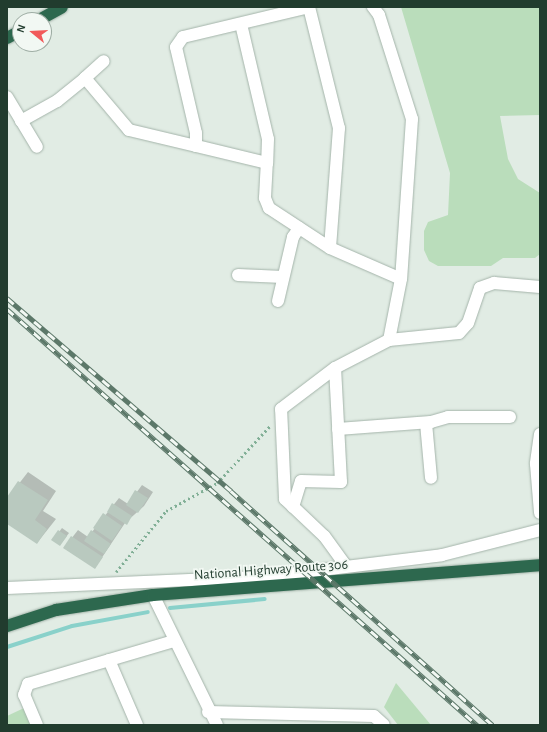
<!DOCTYPE html>
<style>
body{margin:0}
#map{position:relative;width:547px;height:732px;overflow:hidden;background:#e1ece4;font-family:"Alegreya Sans",sans-serif}
div>[style]{position:absolute}
[style*='--x']{left:calc(var(--x)*1px);top:calc(var(--y)*1px);width:calc(var(--w)*1px);rotate:calc(var(--a)*1deg)}
.green>*{inset:0;background:#baddbb}
.shadow>*{inset:0;background:#0003}
.stream>*{height:4px;margin:-2px;padding:0 2px;transform-origin:2px;border-radius:2px;background:#89d1ca}
.building>*{inset:0;background:#b9c9bf}
.path>*{height:2.5px;margin-top:-1.25px;transform-origin:0;background:repeating-linear-gradient(90deg,#81af96 0 2px,transparent 0 5px)}
.roads{filter:drop-shadow(0 0 1px #a4b4aa) drop-shadow(0 0 1px #a4b4aa)}
.minor>*{height:12px;margin:-6px;padding:0 6px;transform-origin:6px;border-radius:6px;background:#fff}
.highway>*{height:12px;margin:-6px;padding:0 6px;transform-origin:6px;border-radius:6px;background:#2d684e}
.rail>*{height:4.5px;margin-top:-2.25px;transform-origin:0;background:repeating-linear-gradient(90deg,#f2f8f3 0 9px,#5c7869 0 18px);box-sizing:border-box;border-block:1px solid #5c7869}
span{translate:-50% -50%;white-space:nowrap;text-align:center;line-height:1.15;-webkit-text-stroke:3.5px #f2f8f3;paint-order:stroke}
.street-label{font-size:14px;color:#213c2e}
.frame{position:absolute;inset:0;border:8px solid #213c2e;pointer-events:none}
.north{position:absolute;left:12px;top:12px;width:40px;height:40px;box-sizing:border-box;background:#f2f8f3;border:1px solid #9eada4;border-radius:50%;rotate:288deg;font-size:11px;font-weight:700;line-height:16px;text-align:center;color:#213c2e}
.north::after{content:'';display:block;margin:auto;width:14px;height:18px;background:#f1595a;clip-path:polygon(50% 0,100% 100%,50% 72%,0 100%)}
</style>
<div id="map">
<div class="green">
<i style="clip-path:polygon(401px 7px,540px 7px,540px 115px,500px 116px,508px 159px,518px 179px,540px 193px,540px 254px,535px 258px,503px 258px,491px 266px,438px 266px,429px 261px,424px 250px,424px 231px,428px 222px,448px 215px,450px 173px)"></i>
<i style="clip-path:polygon(396px 683px,431px 725px,398px 725px,384px 707px)"></i>
<i style="clip-path:polygon(24px 708px,32px 725px,7px 725px,7px 716px)"></i>
</div>
<div class="shadow">
<i style="clip-path:polygon(28px 472px,56px 491px,43px 511px,56px 519px,37px 543px,7px 523px,7px 499px)"></i>
<i style="clip-path:polygon(142px 485px,153px 492px,144px 506px,125px 523px,95px 568px,64px 548px,78px 530px,88px 537px,119px 498px,128px 504px)"></i>
<i style="clip-path:polygon(62px 528px,69px 533px,60px 545px,53px 540px)"></i>
</div>
<div class="stream">
<i style="--x:170;--y:608;--w:95;--a:-5.4"></i>
<i style="--x:7;--y:647;--w:68;--a:-17.9"></i>
<i style="--x:72;--y:626;--w:77;--a:-10.4"></i>
</div>
<div class="building">
<i style="clip-path:polygon(18px 481px,48px 500px,35px 520px,47px 529px,37px 544px,7px 524px,7px 497px)"></i>
<i style="clip-path:polygon(135px 490px,148px 498px,138px 513px,126px 505px)"></i>
<i style="clip-path:polygon(112px 503px,132px 516px,127px 525px,107px 512px)"></i>
<i style="clip-path:polygon(103px 513px,122px 526px,112px 541px,93px 528px)"></i>
<i style="clip-path:polygon(58px 530px,67px 536px,60px 546px,51px 540px)"></i>
<i style="clip-path:polygon(91px 530px,111px 544px,104px 554px,84px 541px)"></i>
<i style="clip-path:polygon(71px 536px,103px 557px,95px 569px,63px 548px)"></i>
</div>
<div class="path">
<i style="--x:116;--y:572;--w:79;--a:-50.7"></i>
<i style="--x:166;--y:511;--w:58;--a:-28.8"></i>
<i style="--x:217;--y:483;--w:78;--a:-47.1"></i>
</div>
<div class="roads">
<div class="minor">
<i style="--x:309;--y:7;--w:125;--a:76.1"></i>
<i style="--x:339;--y:128;--w:120;--a:94.3"></i>
<i style="--x:330;--y:248;--w:73;--a:-146.7"></i>
<i style="--x:269;--y:208;--w:11;--a:-112"></i>
<i style="--x:265;--y:198;--w:35;--a:-87"></i>
<i style="--x:267;--y:163;--w:73;--a:-166.5"></i>
<i style="--x:196;--y:146;--w:13;--a:-90"></i>
<i style="--x:196;--y:133;--w:88;--a:-103.1"></i>
<i style="--x:176;--y:47;--w:12;--a:-55"></i>
<i style="--x:183;--y:37;--w:130;--a:-13.4"></i>
<i style="--x:373;--y:7;--w:10;--a:53"></i>
<i style="--x:379;--y:15;--w:109;--a:72.4"></i>
<i style="--x:412;--y:119;--w:160;--a:93.9"></i>
<i style="--x:401;--y:279;--w:62;--a:101.1"></i>
<i style="--x:241;--y:24;--w:118;--a:76.8"></i>
<i style="--x:268;--y:139;--w:24;--a:92"></i>
<i style="--x:85;--y:78;--w:25;--a:-42"></i>
<i style="--x:7;--y:97;--w:58;--a:59"></i>
<i style="--x:21;--y:121;--w:41;--a:-29.1"></i>
<i style="--x:57;--y:101;--w:36;--a:-39"></i>
<i style="--x:85;--y:78;--w:68;--a:49.8"></i>
<i style="--x:129;--y:130;--w:69;--a:13.4"></i>
<i style="--x:330;--y:248;--w:77;--a:23.6"></i>
<i style="--x:238;--y:275;--w:45;--a:2.5"></i>
<i style="--x:278;--y:301;--w:66;--a:-76.8"></i>
<i style="--x:293;--y:237;--w:11;--a:-56"></i>
<i style="--x:426;--y:423;--w:55;--a:84.8"></i>
<i style="--x:338;--y:429;--w:93;--a:-4.3"></i>
<i style="--x:431;--y:422;--w:18;--a:-16"></i>
<i style="--x:448;--y:417;--w:62;--a:0"></i>
<i style="--x:540;--y:434;--w:30;--a:98"></i>
<i style="--x:536;--y:464;--w:49;--a:85.3"></i>
<i style="--x:293;--y:507;--w:27;--a:-73"></i>
<i style="--x:301;--y:481;--w:40;--a:1.4"></i>
<i style="--x:341;--y:482;--w:114;--a:-93"></i>
<i style="--x:346;--y:566;--w:37;--a:-126"></i>
<i style="--x:324;--y:536;--w:54;--a:-136.5"></i>
<i style="--x:285;--y:499;--w:90;--a:-92.5"></i>
<i style="--x:281;--y:409;--w:68;--a:-37.2"></i>
<i style="--x:335;--y:368;--w:61;--a:-27.4"></i>
<i style="--x:389;--y:340;--w:70;--a:-5.7"></i>
<i style="--x:459;--y:333;--w:13;--a:-48"></i>
<i style="--x:468;--y:323;--w:37;--a:-71"></i>
<i style="--x:480;--y:288;--w:15;--a:-20"></i>
<i style="--x:494;--y:283;--w:46;--a:5"></i>
<i style="--x:7;--y:588;--w:257;--a:-2.5"></i>
<i style="--x:264;--y:577;--w:179;--a:-7"></i>
<i style="--x:442;--y:555;--w:101;--a:-14.3"></i>
<i style="--x:153;--y:595;--w:145;--a:63.8"></i>
<i style="--x:109;--y:660;--w:71;--a:66.7"></i>
<i style="--x:208;--y:712;--w:166;--a:1.4"></i>
<i style="--x:374;--y:716;--w:13;--a:42"></i>
<i style="--x:37;--y:725;--w:33;--a:-113"></i>
<i style="--x:24;--y:695;--w:12;--a:-70"></i>
<i style="--x:28;--y:684;--w:152;--a:-16.4"></i>
</div>
<div class="highway">
<i style="--x:39;--y:20;--w:26;--a:-29"></i>
<i style="--x:7;--y:38;--w:15;--a:-28"></i>
<i style="--x:7;--y:626;--w:52;--a:-18.1"></i>
<i style="--x:56;--y:610;--w:98;--a:-8.8"></i>
<i style="--x:153;--y:595;--w:388;--a:-4.4"></i>
</div>
</div>
<div class="rail">
<i style="--x:7;--y:298;--w:296;--a:40.7"></i>
<i style="--x:231;--y:491;--w:351;--a:41.8"></i>
<i style="--x:7;--y:309;--w:628;--a:41.51"></i>
</div>
<div class="street-label">
<span style="left:271px;top:570px;rotate:-4deg">National Highway Route 306</span>
</div>
<div class="frame"></div>
<div class="north">N</div>
</div>
